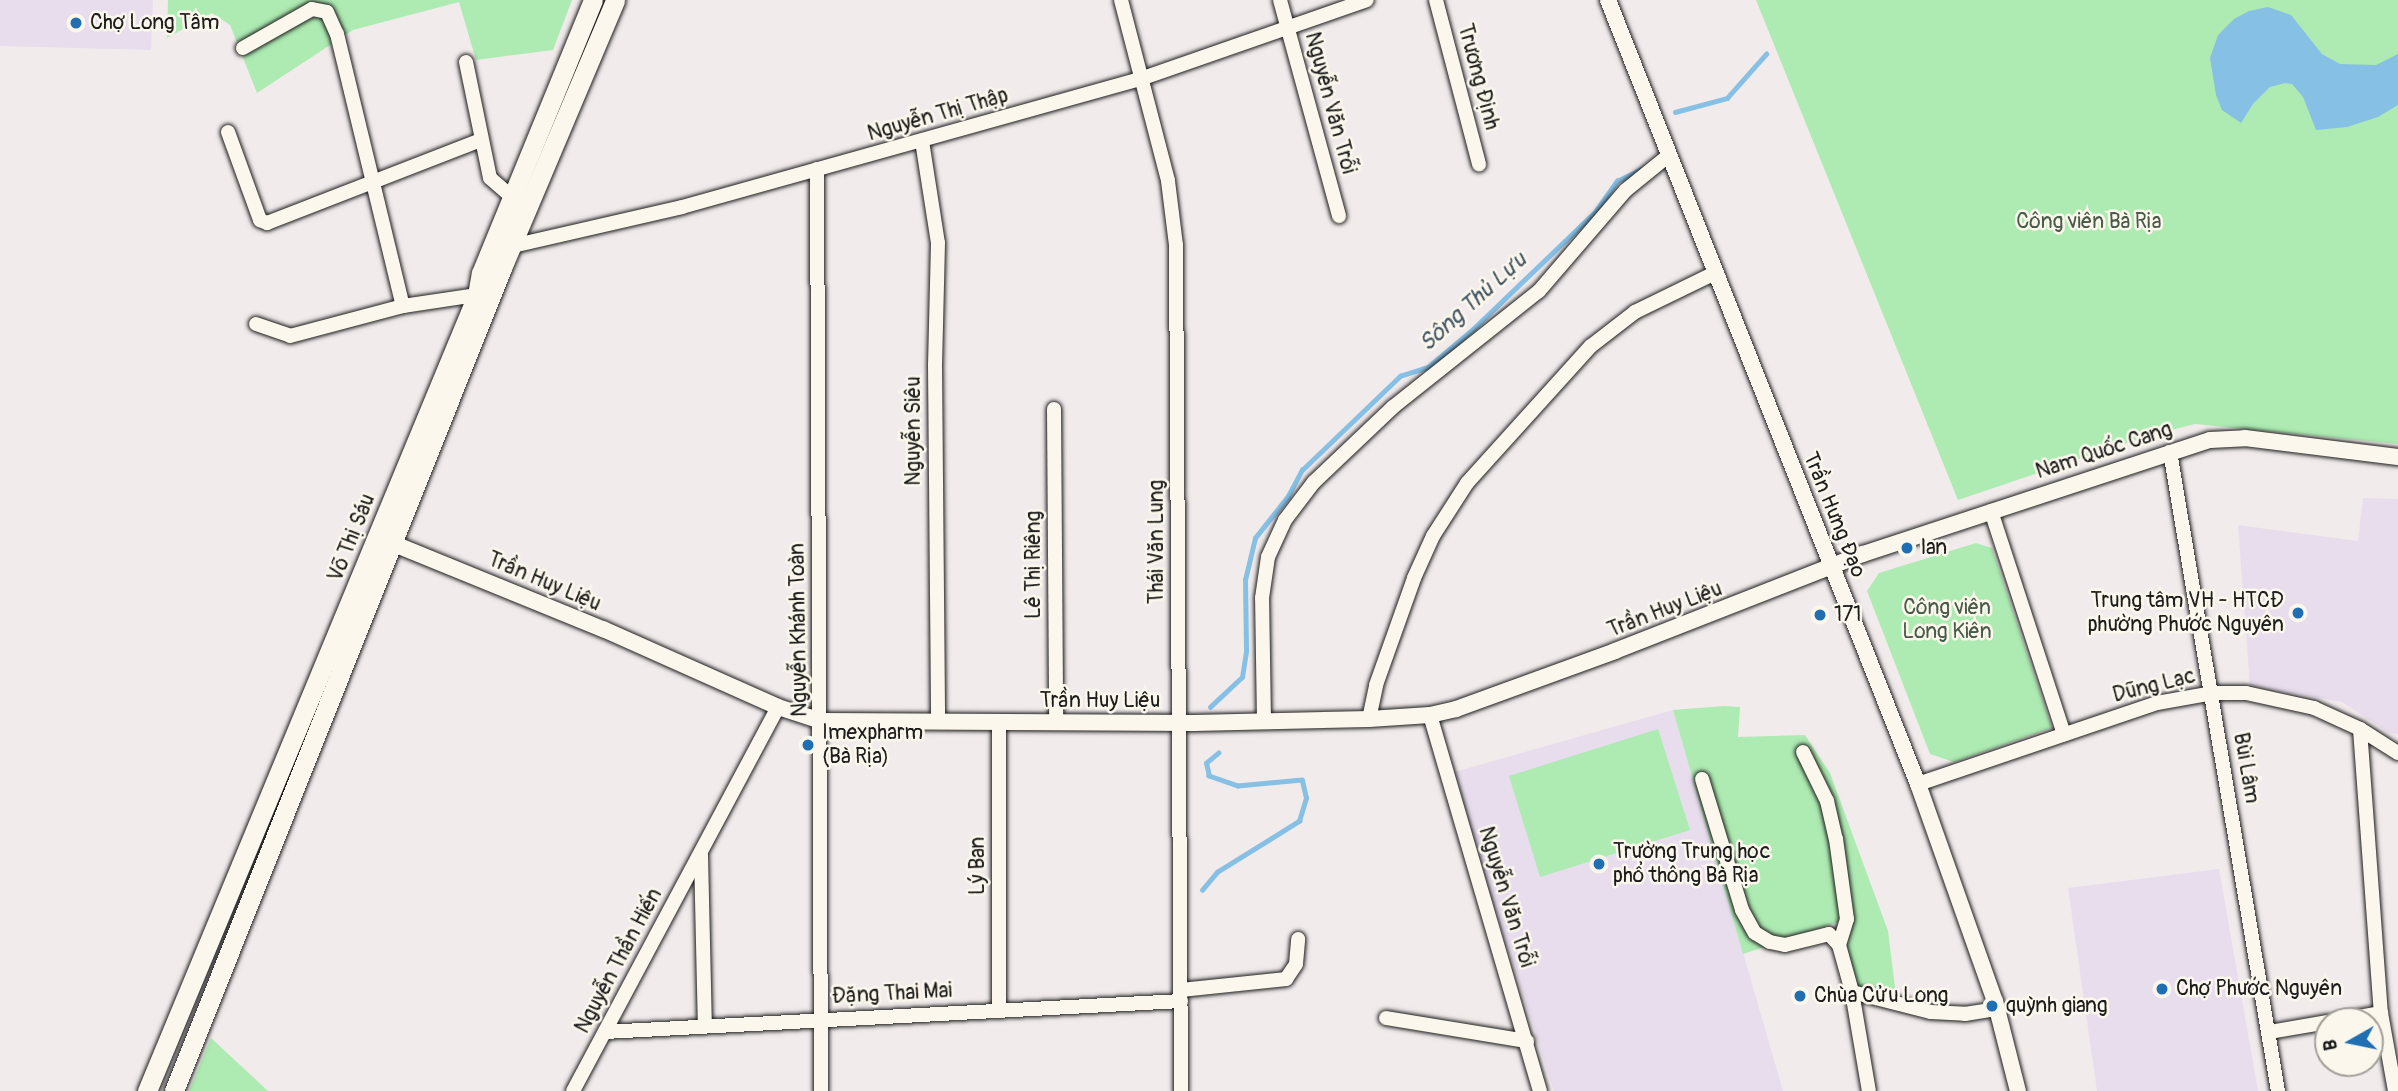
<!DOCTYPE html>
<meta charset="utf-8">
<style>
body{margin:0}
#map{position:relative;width:2398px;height:1091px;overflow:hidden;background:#f2ebec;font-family:Pangolin,sans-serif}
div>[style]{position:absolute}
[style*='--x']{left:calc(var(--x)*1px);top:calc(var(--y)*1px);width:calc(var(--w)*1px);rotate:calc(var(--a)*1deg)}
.built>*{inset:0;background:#e7dded}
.green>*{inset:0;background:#adebb2}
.water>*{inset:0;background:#86c0e5}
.stream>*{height:4.5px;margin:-2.25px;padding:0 2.25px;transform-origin:2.25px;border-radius:2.25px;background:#86c0e5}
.roads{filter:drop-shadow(0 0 2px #1c1c1c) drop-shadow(0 0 2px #1c1c1c)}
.minor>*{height:14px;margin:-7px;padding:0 7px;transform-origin:7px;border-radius:7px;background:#fbf7ec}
.tertiary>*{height:16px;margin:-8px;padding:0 8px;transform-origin:8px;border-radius:8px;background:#fbf7ec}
.secondary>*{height:19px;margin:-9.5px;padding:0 9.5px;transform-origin:9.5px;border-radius:9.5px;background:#fbf7ec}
.dots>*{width:19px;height:19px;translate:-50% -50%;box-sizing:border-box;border:4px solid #fbf7ec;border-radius:50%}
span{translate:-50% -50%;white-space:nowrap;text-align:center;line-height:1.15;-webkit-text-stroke:5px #fbf7ec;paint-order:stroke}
.poi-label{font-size:21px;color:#1c1c1c}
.left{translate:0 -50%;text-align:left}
.right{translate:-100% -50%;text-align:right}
.street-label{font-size:21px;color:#1c1c1c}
.park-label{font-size:21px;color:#485a49}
.water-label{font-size:23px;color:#415562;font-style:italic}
.north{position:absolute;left:2314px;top:1007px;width:70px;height:70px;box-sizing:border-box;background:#fbf7ec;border:2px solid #a29f99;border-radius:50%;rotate:261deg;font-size:19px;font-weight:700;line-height:28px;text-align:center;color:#1c1c1c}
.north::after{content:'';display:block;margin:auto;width:24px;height:32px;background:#1f6fb2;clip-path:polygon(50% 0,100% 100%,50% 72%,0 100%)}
</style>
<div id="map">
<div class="built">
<i style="clip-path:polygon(0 0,153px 0,151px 50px,0 46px)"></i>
<i style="clip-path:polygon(2363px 498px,2398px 499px,2398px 734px,2389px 733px,2342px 702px,2250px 686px,2238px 525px,2358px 541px)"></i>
<i style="clip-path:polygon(1673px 710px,1783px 1091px,1554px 1091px,1451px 773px)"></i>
<i style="clip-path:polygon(2219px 869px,2258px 1091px,2097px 1091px,2068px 888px)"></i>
</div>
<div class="green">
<i style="clip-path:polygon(168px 0,572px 0,553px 50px,476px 60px,459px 2px,353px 30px,257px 93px,230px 25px,212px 13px,167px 38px)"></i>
<i style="clip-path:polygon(1756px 0,2398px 0,2398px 444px,2195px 424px,2144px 437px,1958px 500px)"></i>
<i style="clip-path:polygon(1976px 543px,1992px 548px,2052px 728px,1954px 762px,1930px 754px,1867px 591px,1879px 573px)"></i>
<i style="clip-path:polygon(1724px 706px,1740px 707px,1738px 737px,1805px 735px,1830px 773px,1888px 931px,1896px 995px,1855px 986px,1842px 921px,1743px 954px,1673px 710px)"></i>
<i style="clip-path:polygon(1658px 729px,1690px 830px,1540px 877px,1509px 776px)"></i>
<i style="clip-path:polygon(211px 1038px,268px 1091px,189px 1091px)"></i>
</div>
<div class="water">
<i style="clip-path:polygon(2268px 7px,2291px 15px,2322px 54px,2340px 64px,2376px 65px,2398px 54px,2398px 105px,2378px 117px,2347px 127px,2316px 130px,2303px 97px,2292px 84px,2285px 83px,2270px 87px,2253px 104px,2241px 123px,2222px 110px,2216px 95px,2210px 58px,2218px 35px,2234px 19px,2249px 11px)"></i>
</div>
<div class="stream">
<i style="--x:1675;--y:112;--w:54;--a:-15.1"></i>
<i style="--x:1727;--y:98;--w:59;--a:-48.4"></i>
<i style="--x:1210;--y:707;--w:44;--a:-43.2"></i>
<i style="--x:1242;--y:677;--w:26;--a:-81"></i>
<i style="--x:1246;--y:651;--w:71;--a:-90.8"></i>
<i style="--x:1245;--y:580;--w:43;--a:-76.6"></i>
<i style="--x:1255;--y:538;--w:53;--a:-51.8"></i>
<i style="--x:1288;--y:496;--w:30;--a:-62"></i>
<i style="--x:1302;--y:470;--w:136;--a:-43.8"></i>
<i style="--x:1400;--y:376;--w:29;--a:-18"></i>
<i style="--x:1428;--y:367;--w:59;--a:-40.2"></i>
<i style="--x:1473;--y:329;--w:169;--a:-43.8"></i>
<i style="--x:1595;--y:212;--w:38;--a:-55"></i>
<i style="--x:1617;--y:181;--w:28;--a:-26"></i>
<i style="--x:1202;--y:890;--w:23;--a:-50"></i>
<i style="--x:1217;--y:872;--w:97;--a:-31.9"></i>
<i style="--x:1299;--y:821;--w:24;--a:-73"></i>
<i style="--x:1306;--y:798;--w:18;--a:-103"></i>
<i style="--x:1302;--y:780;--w:64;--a:174.6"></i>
<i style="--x:1238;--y:786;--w:31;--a:-161"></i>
<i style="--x:1209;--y:776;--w:13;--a:-103"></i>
<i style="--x:1206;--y:763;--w:16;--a:-40"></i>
</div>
<div class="roads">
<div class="minor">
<i style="--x:1121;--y:0;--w:187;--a:75.4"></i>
<i style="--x:1168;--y:181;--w:64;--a:82.9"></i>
<i style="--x:1176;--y:245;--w:846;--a:89.66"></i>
<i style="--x:1280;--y:0;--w:224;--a:74.7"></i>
<i style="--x:1436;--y:0;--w:170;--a:75.3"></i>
<i style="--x:243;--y:48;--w:79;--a:-29.5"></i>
<i style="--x:312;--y:9;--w:15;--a:11"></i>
<i style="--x:327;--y:12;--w:24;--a:66"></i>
<i style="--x:337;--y:34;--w:280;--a:76.4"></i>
<i style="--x:403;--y:306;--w:75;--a:-8.5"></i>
<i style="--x:466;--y:62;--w:118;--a:78.3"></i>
<i style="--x:490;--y:178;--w:29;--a:41"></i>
<i style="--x:228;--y:132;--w:94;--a:70"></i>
<i style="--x:260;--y:220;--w:8;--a:23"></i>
<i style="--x:267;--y:223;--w:230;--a:-21.2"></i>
<i style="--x:922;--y:141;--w:103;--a:81.1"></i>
<i style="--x:938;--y:243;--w:122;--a:91.4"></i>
<i style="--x:935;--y:365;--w:356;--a:89.5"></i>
<i style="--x:817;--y:169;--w:922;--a:89.75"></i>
<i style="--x:512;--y:246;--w:174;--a:-12.9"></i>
<i style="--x:682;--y:207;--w:476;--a:-15.6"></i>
<i style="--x:1140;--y:79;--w:240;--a:-19.2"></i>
<i style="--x:256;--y:324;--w:36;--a:19"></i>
<i style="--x:290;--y:336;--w:117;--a:-14.9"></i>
<i style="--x:1054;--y:409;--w:312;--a:89.6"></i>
<i style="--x:2170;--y:452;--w:648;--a:80.41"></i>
<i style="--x:1991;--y:511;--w:235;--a:71.9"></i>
<i style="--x:1430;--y:715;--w:392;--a:73.7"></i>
<i style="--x:1369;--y:719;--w:35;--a:-78"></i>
<i style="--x:1376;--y:685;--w:114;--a:-70.4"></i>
<i style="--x:1414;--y:578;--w:46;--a:-65.7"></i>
<i style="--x:1433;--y:536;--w:63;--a:-57.3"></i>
<i style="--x:1467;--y:483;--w:185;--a:-47.9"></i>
<i style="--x:1591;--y:346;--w:56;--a:-37.7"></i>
<i style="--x:1635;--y:312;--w:89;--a:-26"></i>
<i style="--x:1264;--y:721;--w:123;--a:-90.9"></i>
<i style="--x:1262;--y:598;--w:41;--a:-81.7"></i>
<i style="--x:1268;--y:557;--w:41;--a:-65.3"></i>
<i style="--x:1285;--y:520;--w:48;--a:-52.7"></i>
<i style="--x:1314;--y:482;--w:109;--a:-43.5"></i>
<i style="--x:1393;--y:407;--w:186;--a:-38.5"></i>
<i style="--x:1539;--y:291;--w:133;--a:-49.3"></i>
<i style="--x:1626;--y:190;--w:55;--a:-39.1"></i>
<i style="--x:2360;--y:729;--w:285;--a:85.8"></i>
<i style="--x:2381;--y:1013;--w:79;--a:79.8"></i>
<i style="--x:1803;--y:752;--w:55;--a:63.9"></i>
<i style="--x:1827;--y:801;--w:39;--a:77"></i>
<i style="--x:1836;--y:839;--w:81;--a:82.2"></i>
<i style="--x:1847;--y:919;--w:27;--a:107"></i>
<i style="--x:1702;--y:779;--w:137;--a:73"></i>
<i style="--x:1742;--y:910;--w:26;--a:61"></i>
<i style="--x:1755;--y:933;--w:17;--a:31"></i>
<i style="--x:1770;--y:942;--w:15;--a:11"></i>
<i style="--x:1785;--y:945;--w:45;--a:-14"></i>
<i style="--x:1829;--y:934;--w:15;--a:48"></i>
<i style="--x:1839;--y:945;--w:49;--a:74.5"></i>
<i style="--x:1852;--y:992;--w:100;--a:80.3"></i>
<i style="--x:1918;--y:784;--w:252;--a:-18.7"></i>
<i style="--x:2157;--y:703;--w:57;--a:-10.1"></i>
<i style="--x:2213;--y:693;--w:33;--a:0"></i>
<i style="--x:2246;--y:693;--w:70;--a:12.4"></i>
<i style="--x:2314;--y:708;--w:51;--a:24.5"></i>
<i style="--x:2360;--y:729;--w:45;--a:32.3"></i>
<i style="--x:701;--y:855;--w:170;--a:88.7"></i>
<i style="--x:1181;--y:990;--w:106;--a:-6"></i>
<i style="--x:1286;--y:979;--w:18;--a:-56"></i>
<i style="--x:1296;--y:964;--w:25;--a:-85"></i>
<i style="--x:1852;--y:992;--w:81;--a:14.2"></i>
<i style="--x:1931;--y:1012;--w:34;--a:3"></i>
<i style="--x:1965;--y:1014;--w:31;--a:-9"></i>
<i style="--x:999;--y:1009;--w:286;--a:-90"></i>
<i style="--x:1386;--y:1018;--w:143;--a:9.3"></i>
<i style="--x:2336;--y:1021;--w:46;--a:-10.1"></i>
<i style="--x:605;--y:1032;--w:577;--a:-3.08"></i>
<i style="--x:2270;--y:1032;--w:59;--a:-9.8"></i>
<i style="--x:573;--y:1091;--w:435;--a:-61.9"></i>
</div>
<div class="tertiary">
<i style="--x:1608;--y:0;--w:843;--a:68.43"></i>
<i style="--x:1918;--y:784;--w:230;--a:70.5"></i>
<i style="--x:1995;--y:1001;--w:93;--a:75.7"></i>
<i style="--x:382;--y:539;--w:239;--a:22.2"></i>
<i style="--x:603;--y:629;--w:192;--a:24"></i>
<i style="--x:778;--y:707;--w:45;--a:18"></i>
<i style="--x:821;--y:721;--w:373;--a:0.3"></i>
<i style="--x:1194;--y:723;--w:175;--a:-1.3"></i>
<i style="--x:1369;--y:719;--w:61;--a:-3.8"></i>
<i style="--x:1430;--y:715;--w:27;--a:-13"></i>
<i style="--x:1456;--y:709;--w:169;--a:-20"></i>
<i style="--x:1615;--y:651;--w:266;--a:-21.4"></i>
<i style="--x:1863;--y:554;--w:365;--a:-18.2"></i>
<i style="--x:2210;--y:440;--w:35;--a:-3"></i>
<i style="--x:2245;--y:438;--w:154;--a:7.1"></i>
</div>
<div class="secondary">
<i style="--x:147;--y:1091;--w:862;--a:-67.48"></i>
<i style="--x:477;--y:295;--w:22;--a:-80"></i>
<i style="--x:481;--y:273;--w:295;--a:-67.7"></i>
<i style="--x:174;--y:1091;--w:886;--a:-68.27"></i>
<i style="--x:502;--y:268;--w:291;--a:-67.1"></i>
</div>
</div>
<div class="dots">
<i style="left:76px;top:23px;background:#1f6fb2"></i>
<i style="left:1907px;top:548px;background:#1f6fb2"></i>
<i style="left:2298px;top:613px;background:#1f6fb2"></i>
<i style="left:1820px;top:615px;background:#1f6fb2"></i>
<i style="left:808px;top:745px;background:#1f6fb2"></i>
<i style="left:1599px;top:864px;background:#1f6fb2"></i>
<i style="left:2162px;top:989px;background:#1f6fb2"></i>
<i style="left:1800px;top:996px;background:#1f6fb2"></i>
<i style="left:1992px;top:1006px;background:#1f6fb2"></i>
</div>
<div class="poi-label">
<span class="left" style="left:90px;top:23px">Chợ Long Tâm</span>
<span class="left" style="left:1921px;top:548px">lan</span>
<span class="right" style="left:2284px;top:613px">Trung tâm VH - HTCĐ<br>phường Phước Nguyên</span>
<span class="left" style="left:1834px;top:615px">171</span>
<span class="left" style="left:822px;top:745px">Imexpharm<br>(Bà Rịa)</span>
<span class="left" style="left:1613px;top:864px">Trường Trung học<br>phổ thông Bà Rịa</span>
<span class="left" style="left:2176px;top:989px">Chợ Phước Nguyên</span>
<span class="left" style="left:1814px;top:996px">Chùa Cửu Long</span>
<span class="left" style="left:2006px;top:1006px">quỳnh giang</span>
</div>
<div class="street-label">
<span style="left:1478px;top:77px;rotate:75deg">Trương Định</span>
<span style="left:1330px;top:103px;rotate:75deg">Nguyễn Văn Trỗi</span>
<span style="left:938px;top:115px;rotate:-16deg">Nguyễn Thị Thập</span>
<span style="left:914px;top:431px;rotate:-90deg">Nguyễn Siêu</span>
<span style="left:2104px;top:451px;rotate:-18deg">Nam Quốc Cang</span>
<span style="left:1834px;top:515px;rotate:68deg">Trần Hưng Đạo</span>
<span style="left:352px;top:538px;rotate:-68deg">Võ Thị Sáu</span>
<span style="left:1157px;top:542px;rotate:-90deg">Thái Văn Lung</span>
<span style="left:1034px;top:565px;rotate:-90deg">Lê Thị Riêng</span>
<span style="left:544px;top:582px;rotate:23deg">Trần Huy Liệu</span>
<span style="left:1665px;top:610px;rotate:-21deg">Trần Huy Liệu</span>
<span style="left:799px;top:630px;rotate:-91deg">Nguyễn Khánh Toàn</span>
<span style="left:2154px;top:686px;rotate:-14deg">Dũng Lạc</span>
<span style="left:1100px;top:701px">Trần Huy Liệu</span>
<span style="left:2246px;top:768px;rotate:80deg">Bùi Lâm</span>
<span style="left:978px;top:866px;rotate:-90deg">Lý Ban</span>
<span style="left:1506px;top:897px;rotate:73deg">Nguyễn Văn Trỗi</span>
<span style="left:619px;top:961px;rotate:-62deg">Nguyễn Thần Hiến</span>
<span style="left:892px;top:994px;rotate:-3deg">Đặng Thai Mai</span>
</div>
<div class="park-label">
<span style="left:2089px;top:222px">Công viên Bà Rịa</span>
<span style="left:1947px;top:620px">Công viên<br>Long Kiên</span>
</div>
<div class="water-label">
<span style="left:1473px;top:302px;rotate:-42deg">Sông Thủ Lựu</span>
</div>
<div class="north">B</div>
</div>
